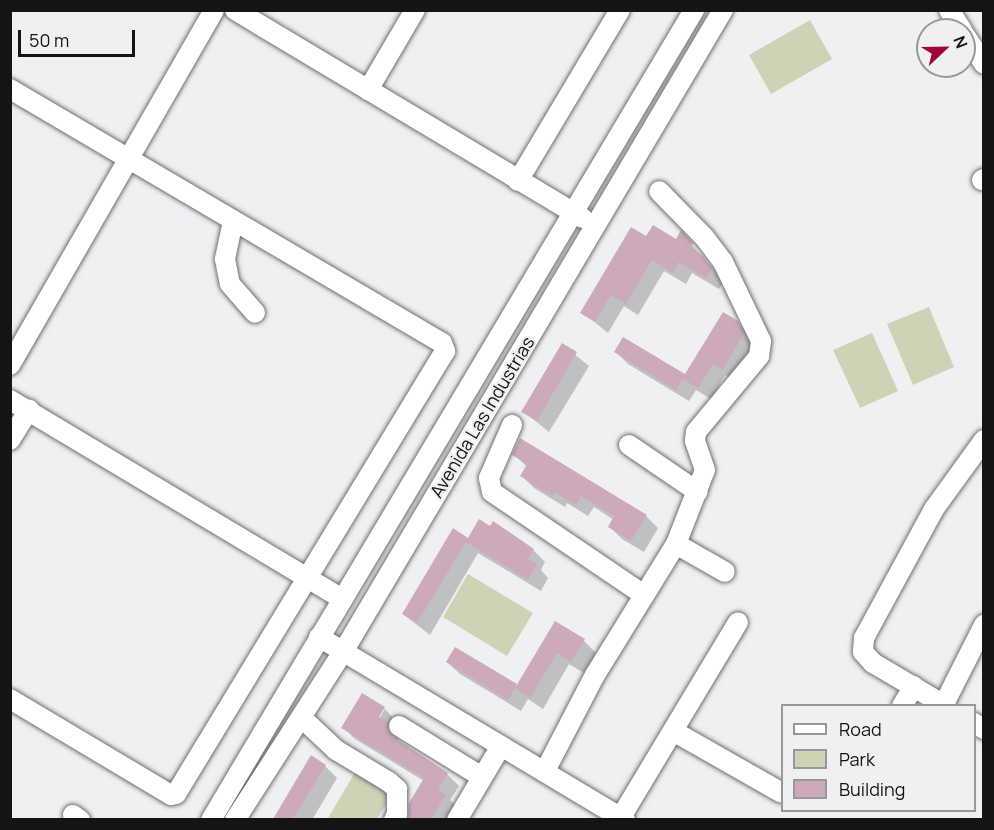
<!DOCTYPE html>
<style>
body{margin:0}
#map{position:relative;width:994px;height:830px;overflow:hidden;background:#eff0f2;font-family:Manrope,sans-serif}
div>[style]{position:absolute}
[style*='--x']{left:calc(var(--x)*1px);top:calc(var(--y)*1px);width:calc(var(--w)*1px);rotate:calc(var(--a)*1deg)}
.green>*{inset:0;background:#ced3b6}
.shadow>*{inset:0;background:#0003}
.building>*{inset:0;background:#ccaabc}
.roads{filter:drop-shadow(0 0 2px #6f6f71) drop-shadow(0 0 2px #6f6f71)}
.minor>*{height:20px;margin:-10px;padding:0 10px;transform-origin:10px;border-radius:10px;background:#fff}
span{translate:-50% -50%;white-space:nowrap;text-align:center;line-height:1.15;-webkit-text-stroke:4.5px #eff0f2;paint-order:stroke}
.street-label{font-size:18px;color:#141415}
.frame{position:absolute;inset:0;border:12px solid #141415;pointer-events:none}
.legend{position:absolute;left:781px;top:704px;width:195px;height:108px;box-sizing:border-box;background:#eff0f2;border:2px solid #97989a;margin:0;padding:8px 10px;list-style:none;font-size:18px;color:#141415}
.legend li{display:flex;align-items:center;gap:12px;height:30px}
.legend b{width:30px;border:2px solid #97989a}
.north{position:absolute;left:916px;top:18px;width:60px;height:60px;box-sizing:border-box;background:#eff0f2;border:2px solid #97989a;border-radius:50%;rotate:68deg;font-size:16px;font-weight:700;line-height:24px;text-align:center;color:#141415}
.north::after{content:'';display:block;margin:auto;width:21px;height:27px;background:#a40633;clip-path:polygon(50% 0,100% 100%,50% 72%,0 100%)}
.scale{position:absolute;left:18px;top:30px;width:117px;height:27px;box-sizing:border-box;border:3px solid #141415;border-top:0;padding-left:8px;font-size:18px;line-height:21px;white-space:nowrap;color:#141415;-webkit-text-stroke:4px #eff0f2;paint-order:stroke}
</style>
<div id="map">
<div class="green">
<i style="clip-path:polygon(810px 20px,832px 59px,771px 94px,749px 55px)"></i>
<i style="clip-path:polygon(929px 307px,954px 367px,913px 385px,887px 324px)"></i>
<i style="clip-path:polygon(872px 333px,898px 391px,860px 408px,833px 350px)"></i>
<i style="clip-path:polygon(468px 574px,533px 613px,507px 656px,443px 617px)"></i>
<i style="clip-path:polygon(358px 767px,395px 790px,377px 819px,327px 820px)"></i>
</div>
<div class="shadow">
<i style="clip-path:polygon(681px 233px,724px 281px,719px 289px,692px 273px,686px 284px,664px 271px,638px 315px,624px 306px,608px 333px,582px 312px,647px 238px,676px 241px)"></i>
<i style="clip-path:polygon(737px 322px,750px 335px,756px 347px,735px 381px,725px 375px,711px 399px,696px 390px,689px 401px,628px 364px,616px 352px,686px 377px)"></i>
<i style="clip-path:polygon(563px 345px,589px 366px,549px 432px,523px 411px)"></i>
<i style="clip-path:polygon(514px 454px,646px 516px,658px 528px,644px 552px,622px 539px,610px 527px,614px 520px,594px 507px,588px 516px,567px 503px,565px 507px,534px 488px,522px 476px,527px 467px)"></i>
<i style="clip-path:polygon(453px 530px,469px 540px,533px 550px,545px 562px,541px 570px,548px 578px,541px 591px,478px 553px,430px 635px,403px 614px)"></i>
<i style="clip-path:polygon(555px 623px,584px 641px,596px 653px,584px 673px,569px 664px,543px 709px,528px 699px,521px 711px,460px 674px,447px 662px,455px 649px,518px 687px)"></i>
<i style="clip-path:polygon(362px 695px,385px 709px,382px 709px,376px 724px,385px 709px,395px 720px,399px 742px,447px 774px,459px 786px,450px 800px,457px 807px,449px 820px,409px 820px,410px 803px,424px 781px,355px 739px,343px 727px)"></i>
<i style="clip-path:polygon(325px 766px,337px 778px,312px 820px,277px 820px,275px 818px)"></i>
</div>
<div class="building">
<i style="clip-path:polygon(653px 225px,676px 239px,681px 230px,693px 243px,691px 248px,702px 255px,712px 268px,706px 278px,679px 262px,673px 273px,652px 260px,626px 304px,611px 295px,595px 322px,580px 313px,631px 227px,646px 236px)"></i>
<i style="clip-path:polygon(723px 312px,738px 321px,744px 333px,723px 370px,713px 364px,698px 388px,683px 379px,676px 390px,614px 352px,623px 337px,685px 374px)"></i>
<i style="clip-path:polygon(562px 343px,577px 352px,537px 421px,521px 412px)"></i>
<i style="clip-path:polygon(520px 438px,647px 515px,631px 541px,608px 527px,614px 516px,581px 496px,576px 505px,554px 492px,552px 496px,520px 476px,527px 464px,512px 455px)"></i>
<i style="clip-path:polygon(479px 519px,490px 526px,493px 521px,534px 549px,528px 559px,537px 564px,528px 580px,466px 542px,417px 623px,402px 614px,453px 528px,468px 538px)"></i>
<i style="clip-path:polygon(555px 621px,585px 639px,571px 662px,557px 653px,530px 698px,515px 688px)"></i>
<i style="clip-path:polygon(455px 647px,517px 684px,508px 700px,446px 662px)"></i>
<i style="clip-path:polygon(362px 693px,385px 707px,379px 717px,388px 722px,388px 731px,392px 736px,448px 773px,438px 790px,446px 795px,431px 819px,408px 819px,409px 803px,424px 778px,341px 728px)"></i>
<i style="clip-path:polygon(311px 755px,326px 765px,293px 819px,273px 819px)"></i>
</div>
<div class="roads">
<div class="minor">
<i style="--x:235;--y:10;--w:405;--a:30.9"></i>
<i style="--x:949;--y:10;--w:24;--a:57"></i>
<i style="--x:964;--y:34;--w:36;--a:56"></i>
<i style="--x:10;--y:89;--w:501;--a:30.45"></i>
<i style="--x:442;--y:343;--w:9;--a:69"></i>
<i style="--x:445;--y:351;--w:518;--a:121.27"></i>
<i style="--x:176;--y:794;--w:5;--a:169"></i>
<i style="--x:171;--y:795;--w:187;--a:-149.2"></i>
<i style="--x:368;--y:90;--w:93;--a:-59.6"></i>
<i style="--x:982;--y:180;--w:2;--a:-27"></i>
<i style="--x:518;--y:181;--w:199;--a:-59.2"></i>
<i style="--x:233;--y:221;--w:39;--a:102"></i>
<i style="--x:225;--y:259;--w:25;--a:79"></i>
<i style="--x:230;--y:284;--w:38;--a:49"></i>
<i style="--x:10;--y:365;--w:409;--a:-60.1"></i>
<i style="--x:10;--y:400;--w:387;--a:30.9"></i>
<i style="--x:512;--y:425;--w:58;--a:113.5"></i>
<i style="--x:489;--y:478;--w:14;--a:78"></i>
<i style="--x:492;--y:492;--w:184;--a:34.1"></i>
<i style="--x:10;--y:440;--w:36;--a:-58"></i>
<i style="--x:629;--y:445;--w:83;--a:34.3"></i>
<i style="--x:676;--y:544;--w:56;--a:29.7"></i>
<i style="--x:319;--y:637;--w:357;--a:30.9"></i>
<i style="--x:944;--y:704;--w:89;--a:-63.1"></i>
<i style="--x:902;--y:706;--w:23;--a:-59"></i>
<i style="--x:946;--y:706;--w:85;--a:-149.5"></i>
<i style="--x:873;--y:663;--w:15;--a:-132"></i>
<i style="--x:863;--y:652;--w:14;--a:-86"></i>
<i style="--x:864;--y:638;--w:147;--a:-61.5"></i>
<i style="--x:934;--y:509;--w:85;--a:-54.1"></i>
<i style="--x:302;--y:718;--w:47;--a:43.3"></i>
<i style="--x:336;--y:750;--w:62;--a:31.1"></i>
<i style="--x:389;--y:782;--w:11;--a:41"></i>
<i style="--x:397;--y:789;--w:25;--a:90"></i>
<i style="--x:397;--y:814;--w:7;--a:117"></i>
<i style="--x:974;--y:723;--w:12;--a:31"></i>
<i style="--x:399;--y:726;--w:97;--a:31.6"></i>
<i style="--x:673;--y:731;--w:125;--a:29.6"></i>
<i style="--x:545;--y:771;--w:108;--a:-62.5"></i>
<i style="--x:595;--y:675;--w:154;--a:-58.3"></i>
<i style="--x:676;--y:544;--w:79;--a:-68.6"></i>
<i style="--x:705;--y:470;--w:31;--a:-109"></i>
<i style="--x:695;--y:441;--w:9;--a:-84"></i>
<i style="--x:696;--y:432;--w:99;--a:-50.3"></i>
<i style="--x:759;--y:356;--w:15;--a:-82"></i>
<i style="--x:761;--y:341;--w:88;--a:-115.7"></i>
<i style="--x:723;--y:262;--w:31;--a:-127"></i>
<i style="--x:704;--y:237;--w:64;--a:-134.4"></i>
<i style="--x:73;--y:815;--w:9;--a:36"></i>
<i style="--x:621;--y:817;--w:227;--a:-59"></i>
<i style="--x:211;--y:820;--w:943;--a:-59.19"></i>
<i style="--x:235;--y:820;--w:200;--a:-57.3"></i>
<i style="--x:343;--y:652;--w:746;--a:-59.38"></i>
<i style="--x:457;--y:820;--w:86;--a:-59.3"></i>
</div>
</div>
<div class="street-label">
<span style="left:482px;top:417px;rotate:-59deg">Avenida Las Industrias</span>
</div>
<div class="frame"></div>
<ul class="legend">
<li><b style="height:8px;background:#fff"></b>Road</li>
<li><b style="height:16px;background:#ced3b6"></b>Park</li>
<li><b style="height:16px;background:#ccaabc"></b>Building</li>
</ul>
<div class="north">N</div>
<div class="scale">50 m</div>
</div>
